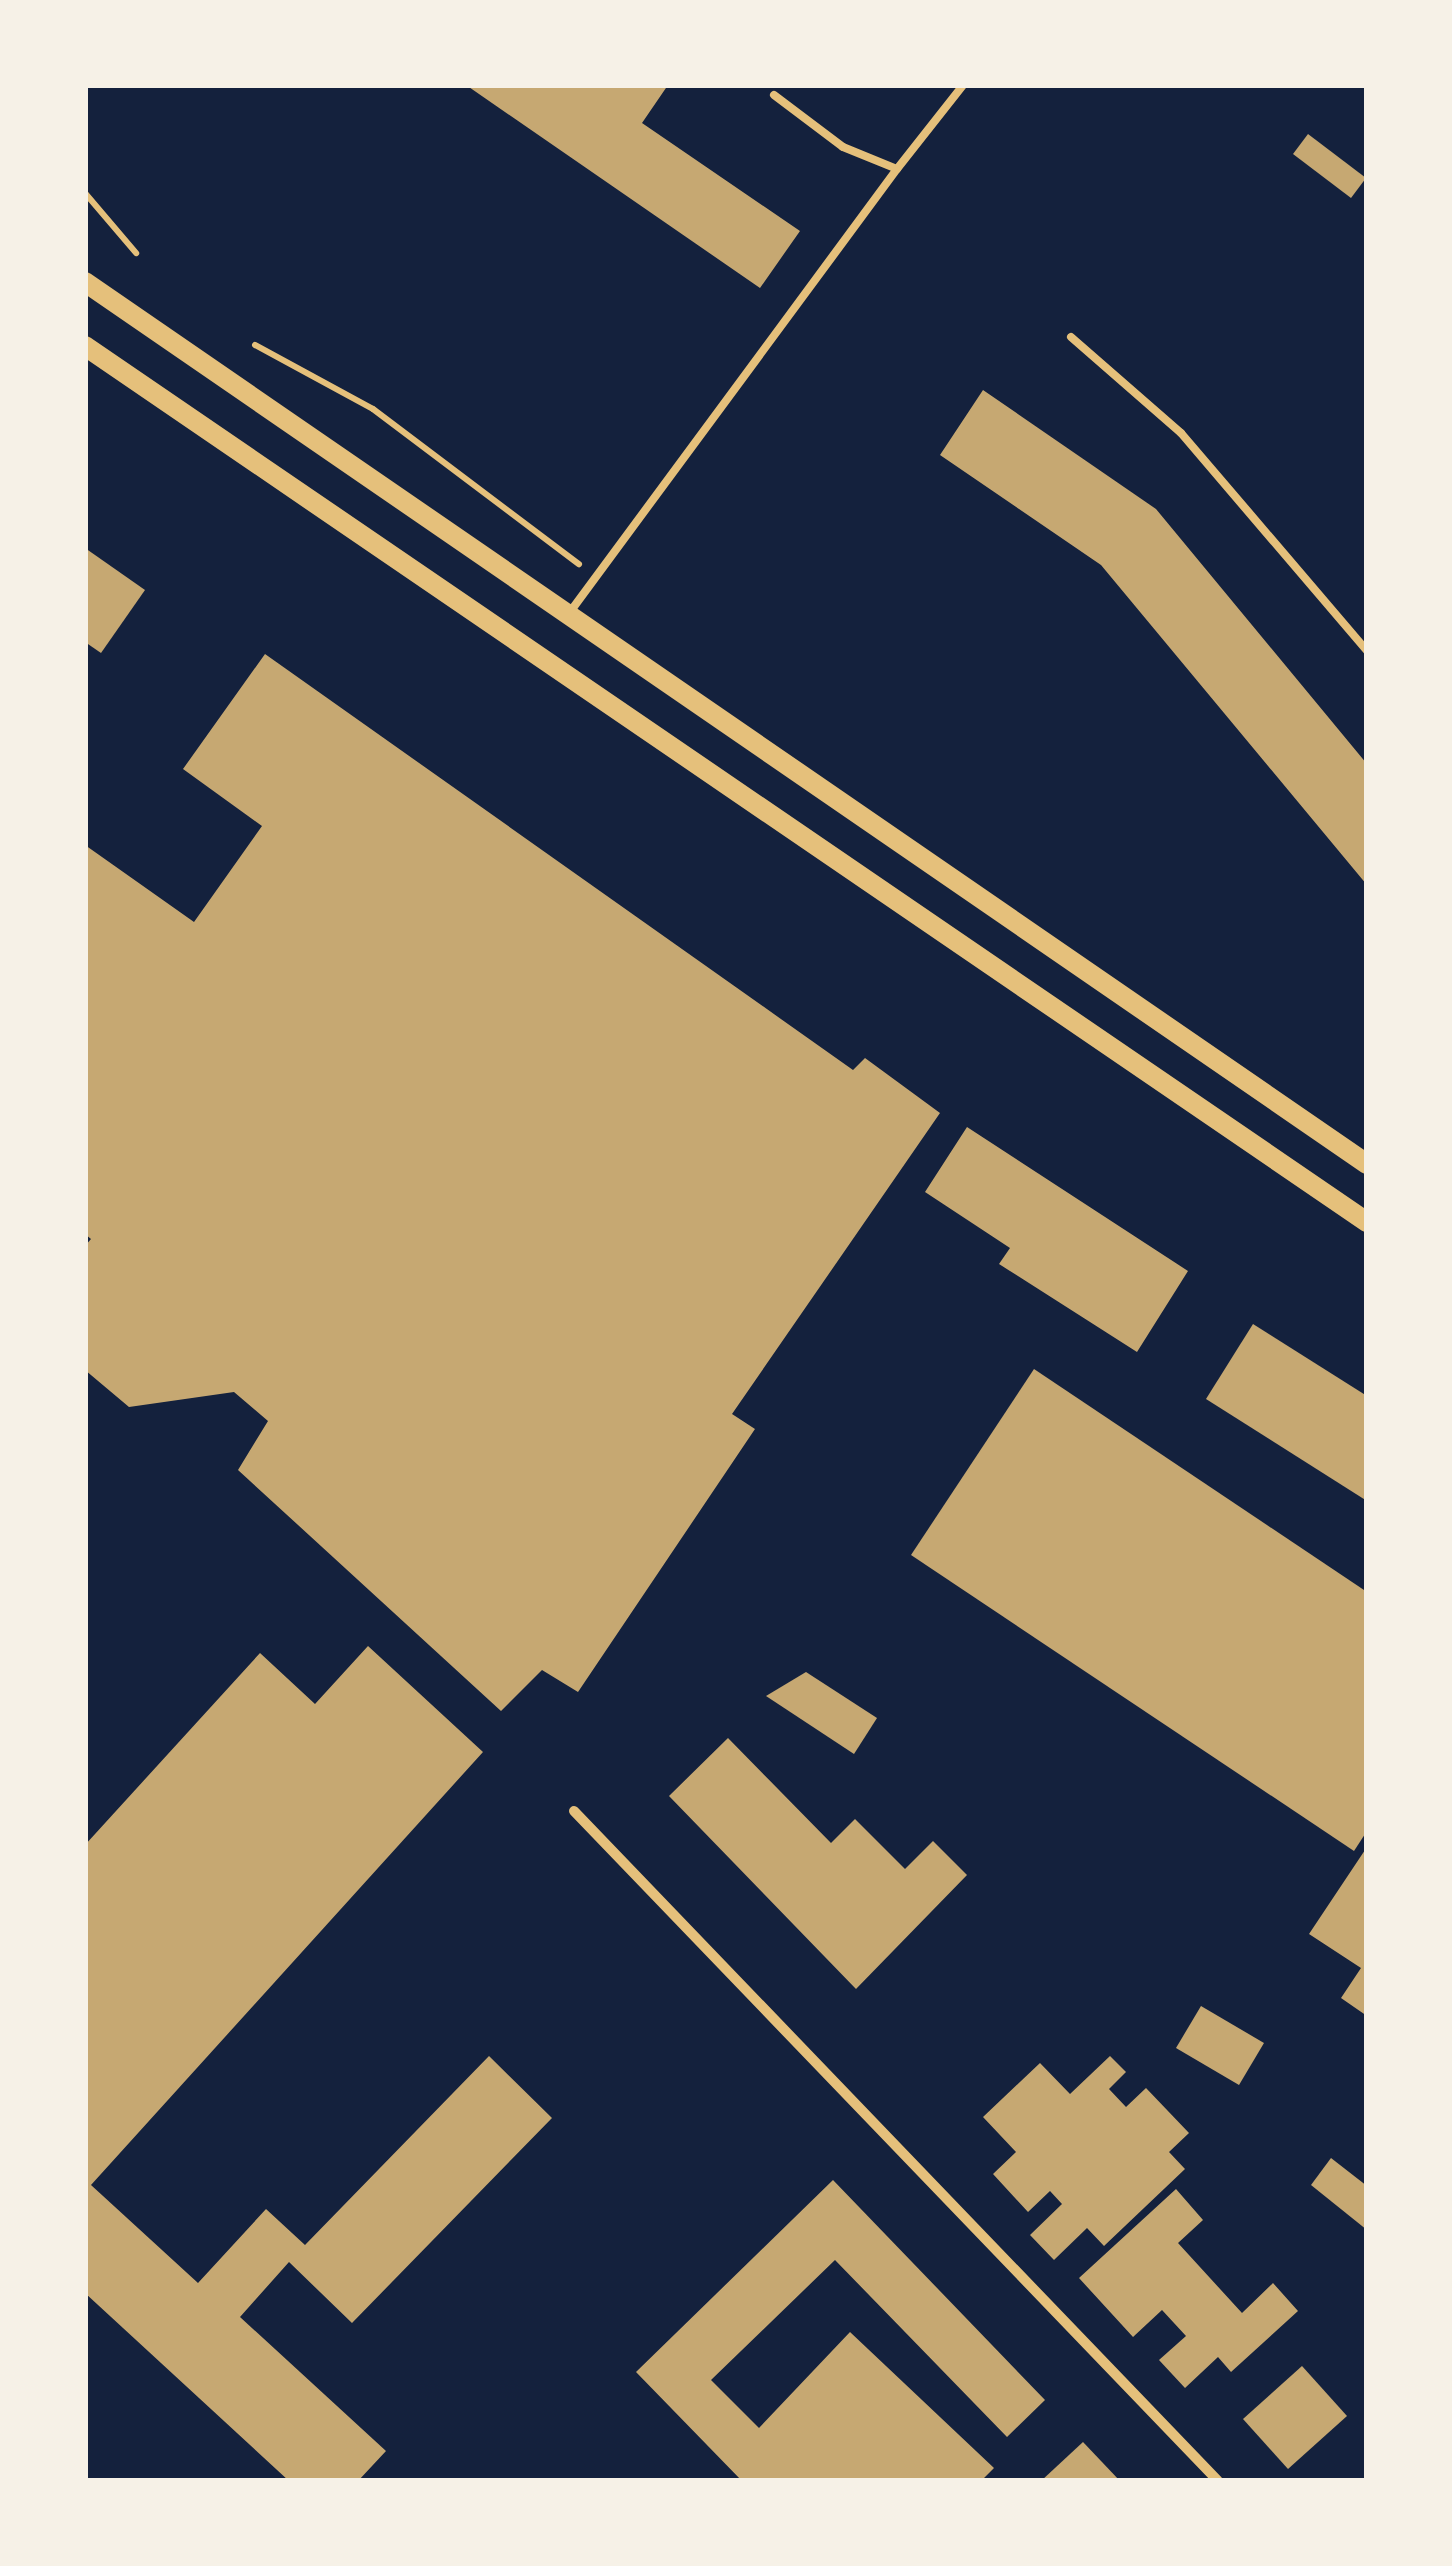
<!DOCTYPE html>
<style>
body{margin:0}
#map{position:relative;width:1452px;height:2566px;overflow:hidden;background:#14213d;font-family:"Source Serif 4",serif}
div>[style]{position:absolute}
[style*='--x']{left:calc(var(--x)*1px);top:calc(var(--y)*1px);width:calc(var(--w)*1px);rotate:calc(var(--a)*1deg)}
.building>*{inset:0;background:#c6a872}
.path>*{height:6px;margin:-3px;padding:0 3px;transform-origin:3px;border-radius:3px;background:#e5c07b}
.service>*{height:8px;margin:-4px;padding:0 4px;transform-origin:4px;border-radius:4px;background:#e5c07b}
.minor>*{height:10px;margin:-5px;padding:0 5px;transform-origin:5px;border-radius:5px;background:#e5c07b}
.secondary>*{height:20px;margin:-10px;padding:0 10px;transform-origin:10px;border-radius:10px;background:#e5c07b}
span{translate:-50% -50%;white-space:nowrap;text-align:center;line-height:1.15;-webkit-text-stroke:8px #f6f1e7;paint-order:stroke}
.frame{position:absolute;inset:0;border:88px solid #f6f1e7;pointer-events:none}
</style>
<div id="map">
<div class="building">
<i style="clip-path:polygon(466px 85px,668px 85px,642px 123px,800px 231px,760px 288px)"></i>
<i style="clip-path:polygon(1308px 134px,1366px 178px,1351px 198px,1293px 154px)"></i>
<i style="clip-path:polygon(983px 390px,1156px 509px,1367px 764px,1367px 885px,1101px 565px,940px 455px)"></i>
<i style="clip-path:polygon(85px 548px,145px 590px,101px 653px,85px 642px)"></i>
<i style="clip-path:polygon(265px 654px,853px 1070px,865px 1058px,940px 1113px,732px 1414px,755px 1429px,578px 1692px,542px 1670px,501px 1711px,238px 1470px,268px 1421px,234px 1392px,129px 1407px,85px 1370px,85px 1246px,91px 1239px,85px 1234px,85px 845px,194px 922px,262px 826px,183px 769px)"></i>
<i style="clip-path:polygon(967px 1127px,1188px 1271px,1137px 1352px,999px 1264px,1010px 1248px,925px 1192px)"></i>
<i style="clip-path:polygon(1253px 1324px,1367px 1396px,1367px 1501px,1206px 1399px)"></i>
<i style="clip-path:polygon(1034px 1369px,1367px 1592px,1367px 1831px,1354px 1851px,911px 1555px)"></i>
<i style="clip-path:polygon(368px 1646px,483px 1752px,91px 2185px,198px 2283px,266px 2209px,305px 2245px,489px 2056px,552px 2118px,352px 2323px,289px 2262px,240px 2317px,386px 2451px,358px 2481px,289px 2481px,85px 2293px,85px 1845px,260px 1653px,315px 1704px)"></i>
<i style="clip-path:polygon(806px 1672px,877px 1718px,854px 1754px,766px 1696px)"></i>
<i style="clip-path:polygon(728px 1738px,831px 1843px,855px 1819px,905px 1869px,933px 1841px,967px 1875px,856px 1989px,669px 1796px)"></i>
<i style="clip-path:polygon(1367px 1847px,1367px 2016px,1341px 1998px,1361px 1968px,1309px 1934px)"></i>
<i style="clip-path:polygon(1201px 2006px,1264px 2043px,1239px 2085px,1176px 2048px)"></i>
<i style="clip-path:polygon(1110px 2056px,1126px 2072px,1109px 2089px,1126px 2107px,1146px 2088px,1189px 2133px,1169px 2152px,1185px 2169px,1104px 2246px,1087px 2228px,1054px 2260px,1030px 2235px,1062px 2204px,1050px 2191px,1028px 2212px,993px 2174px,1016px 2152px,983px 2117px,1040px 2063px,1070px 2094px)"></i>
<i style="clip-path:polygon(1331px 2158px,1367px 2186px,1367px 2230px,1311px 2185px)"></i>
<i style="clip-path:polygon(833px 2180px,1045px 2400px,1007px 2437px,835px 2260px,711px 2380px,759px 2428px,850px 2332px,994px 2468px,981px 2481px,742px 2481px,636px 2372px)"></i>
<i style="clip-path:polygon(1176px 2189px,1203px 2220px,1178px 2243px,1242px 2313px,1273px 2283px,1298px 2311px,1231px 2372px,1218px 2357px,1185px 2388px,1159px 2360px,1186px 2336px,1162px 2310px,1133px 2337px,1079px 2278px)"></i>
<i style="clip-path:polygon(1302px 2366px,1347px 2416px,1288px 2469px,1243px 2419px)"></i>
<i style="clip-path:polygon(1083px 2442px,1120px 2481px,1041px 2481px)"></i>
</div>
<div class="path">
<i style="--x:85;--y:193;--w:79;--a:49.6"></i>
<i style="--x:255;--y:345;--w:134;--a:28.5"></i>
<i style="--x:373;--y:409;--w:258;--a:37"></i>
</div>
<div class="service">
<i style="--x:774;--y:95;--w:86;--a:37"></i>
<i style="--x:843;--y:147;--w:58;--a:22.2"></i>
<i style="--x:897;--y:169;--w:107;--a:-51.8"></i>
<i style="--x:1071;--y:337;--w:146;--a:41.1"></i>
<i style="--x:1181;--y:433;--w:287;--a:49.5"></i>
<i style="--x:570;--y:612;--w:551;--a:-53.57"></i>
</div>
<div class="minor">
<i style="--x:574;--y:1811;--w:929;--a:46.13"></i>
</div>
<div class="secondary">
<i style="--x:85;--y:282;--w:1556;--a:34.53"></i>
<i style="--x:85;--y:346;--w:1553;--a:34.35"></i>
</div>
<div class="frame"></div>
</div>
